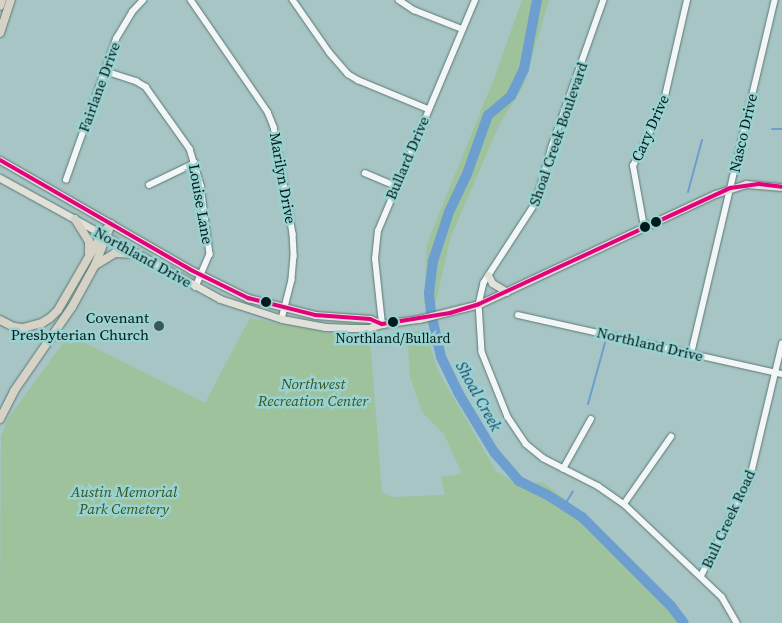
<!DOCTYPE html>
<style>
body{margin:0}
#map{position:relative;width:782px;height:623px;overflow:hidden;background:#a6c5c4;font-family:"Source Serif 4",serif}
div>[style]{position:absolute}
[style*='--x']{left:calc(var(--x)*1px);top:calc(var(--y)*1px);width:calc(var(--w)*1px);rotate:calc(var(--a)*1deg)}
.green>*{inset:0;background:#9dc29c}
.stream>*{height:2px;margin:-1px;padding:0 1px;transform-origin:1px;border-radius:1px;background:#6c9ed0}
.river>*{height:10px;margin:-5px;padding:0 5px;transform-origin:5px;border-radius:5px;background:#6c9ed0}
.roads{filter:drop-shadow(0 0 1px #5d7776) drop-shadow(0 0 1px #5d7776)}
.minor>*{height:5.5px;margin:-2.75px;padding:0 2.75px;transform-origin:2.75px;border-radius:2.75px;background:#f2f6f6}
.major>*{height:7px;margin:-3.5px;padding:0 3.5px;transform-origin:3.5px;border-radius:3.5px;background:#e1e1d9}
.highway>*{height:8px;margin:-4px;padding:0 4px;transform-origin:4px;border-radius:4px;background:#d6d3c6}
.bus-1>*{height:4px;margin:-2px;padding:0 2px;transform-origin:2px;border-radius:2px;background:#e5007d}
.dots>*{width:14px;height:14px;translate:-50% -50%;box-sizing:border-box;border:2px solid #99d2d0;border-radius:50%}
span{translate:-50% -50%;white-space:nowrap;text-align:center;line-height:1.15;-webkit-text-stroke:5px #99d2d0;paint-order:stroke}
.bus-label{font-size:14px;color:#031a1a}
.street-label{font-size:15px;color:#031a1a}
.poi-label{font-size:15px;color:#031a1a}
.right{translate:-100% -50%;text-align:right}
.park-label{font-size:15px;color:#35551c;font-style:italic}
.water-label{font-size:16px;color:#16406e;font-style:italic}
</style>
<div id="map">
<div class="green">
<i style="clip-path:polygon(522px 0,549px 0,523px 87px,499px 125px,450px 239px,436px 301px,424px 304px,427px 244px,495px 76px)"></i>
<i style="clip-path:polygon(250px 318px,370px 341px,382px 492px,392px 497px,445px 495px,441px 477px,462px 474px,444px 434px,422px 412px,410px 377px,407px 333px,425px 330px,438px 371px,496px 471px,520px 485px,543px 482px,595px 523px,684px 623px,0 623px,1px 437px,7px 420px,69px 335px,205px 403px)"></i>
</div>
<div class="stream">
<i style="--x:772;--y:129;--w:10;--a:0"></i>
<i style="--x:688;--y:192;--w:54;--a:-74.9"></i>
<i style="--x:588;--y:404;--w:67;--a:-74.5"></i>
<i style="--x:564;--y:506;--w:17;--a:-59"></i>
</div>
<div class="river">
<i style="--x:537;--y:0;--w:70;--a:100.7"></i>
<i style="--x:524;--y:69;--w:30;--a:116"></i>
<i style="--x:511;--y:96;--w:30;--a:140"></i>
<i style="--x:488;--y:115;--w:63;--a:109.6"></i>
<i style="--x:467;--y:174;--w:42;--a:115.3"></i>
<i style="--x:449;--y:212;--w:52;--a:108.1"></i>
<i style="--x:433;--y:261;--w:32;--a:97"></i>
<i style="--x:429;--y:293;--w:20;--a:84"></i>
<i style="--x:431;--y:313;--w:45;--a:77.2"></i>
<i style="--x:441;--y:357;--w:41;--a:64.1"></i>
<i style="--x:459;--y:394;--w:68;--a:58.9"></i>
<i style="--x:494;--y:452;--w:38;--a:49"></i>
<i style="--x:519;--y:481;--w:30;--a:26"></i>
<i style="--x:546;--y:494;--w:43;--a:32.6"></i>
<i style="--x:582;--y:517;--w:126;--a:45"></i>
<i style="--x:671;--y:606;--w:21;--a:53"></i>
</div>
<div class="roads">
<div class="minor">
<i style="--x:191;--y:0;--w:136;--a:55.5"></i>
<i style="--x:268;--y:112;--w:16;--a:68"></i>
<i style="--x:274;--y:127;--w:109;--a:79.9"></i>
<i style="--x:293;--y:234;--w:22;--a:87"></i>
<i style="--x:294;--y:256;--w:24;--a:95"></i>
<i style="--x:292;--y:280;--w:40;--a:104.4"></i>
<i style="--x:293;--y:0;--w:65;--a:55.1"></i>
<i style="--x:330;--y:53;--w:28;--a:49"></i>
<i style="--x:348;--y:74;--w:12;--a:31"></i>
<i style="--x:358;--y:80;--w:76;--a:22.5"></i>
<i style="--x:399;--y:0;--w:18;--a:34"></i>
<i style="--x:414;--y:10;--w:52;--a:21.6"></i>
<i style="--x:604;--y:0;--w:156;--a:109.5"></i>
<i style="--x:552;--y:147;--w:58;--a:105.9"></i>
<i style="--x:536;--y:203;--w:95;--a:123"></i>
<i style="--x:484;--y:283;--w:22;--a:103"></i>
<i style="--x:479;--y:304;--w:48;--a:86.4"></i>
<i style="--x:482;--y:352;--w:70;--a:68.2"></i>
<i style="--x:508;--y:417;--w:32;--a:56"></i>
<i style="--x:526;--y:444;--w:22;--a:39"></i>
<i style="--x:543;--y:458;--w:62;--a:27"></i>
<i style="--x:598;--y:486;--w:32;--a:35"></i>
<i style="--x:624;--y:504;--w:135;--a:43.5"></i>
<i style="--x:722;--y:597;--w:30;--a:60"></i>
<i style="--x:105;--y:71;--w:33;--a:18"></i>
<i style="--x:136;--y:81;--w:12;--a:31"></i>
<i style="--x:146;--y:87;--w:76;--a:54.6"></i>
<i style="--x:190;--y:149;--w:39;--a:73"></i>
<i style="--x:201;--y:186;--w:69;--a:82.5"></i>
<i style="--x:210;--y:254;--w:36;--a:113"></i>
<i style="--x:365;--y:173;--w:33;--a:23"></i>
<i style="--x:66;--y:180;--w:150;--a:-70.5"></i>
<i style="--x:116;--y:39;--w:31;--a:-59"></i>
<i style="--x:132;--y:12;--w:16;--a:-47"></i>
<i style="--x:149;--y:185;--w:51;--a:-25.6"></i>
<i style="--x:644;--y:227;--w:62;--a:-100.2"></i>
<i style="--x:633;--y:166;--w:68;--a:-63.8"></i>
<i style="--x:663;--y:105;--w:108;--a:-77.1"></i>
<i style="--x:518;--y:315;--w:271;--a:12.6"></i>
<i style="--x:382;--y:324;--w:65;--a:-96.1"></i>
<i style="--x:375;--y:259;--w:28;--a:-84"></i>
<i style="--x:378;--y:231;--w:251;--a:-67.2"></i>
<i style="--x:691;--y:354;--w:364;--a:-76.7"></i>
<i style="--x:563;--y:469;--w:57;--a:-60.8"></i>
<i style="--x:624;--y:504;--w:82;--a:-55"></i>
<i style="--x:701;--y:576;--w:110;--a:-63.4"></i>
<i style="--x:750;--y:478;--w:138;--a:-76.6"></i>
</div>
<div class="major">
<i style="--x:0;--y:160;--w:220;--a:29.9"></i>
<i style="--x:191;--y:270;--w:64;--a:26.2"></i>
<i style="--x:248;--y:298;--w:69;--a:14.2"></i>
<i style="--x:315;--y:315;--w:55;--a:4.2"></i>
<i style="--x:370;--y:319;--w:13;--a:23"></i>
<i style="--x:0;--y:178;--w:251;--a:28.8"></i>
<i style="--x:220;--y:299;--w:65;--a:17.9"></i>
<i style="--x:282;--y:319;--w:44;--a:10.5"></i>
<i style="--x:325;--y:327;--w:23;--a:2"></i>
<i style="--x:348;--y:328;--w:20;--a:0"></i>
<i style="--x:368;--y:328;--w:15;--a:-16"></i>
<i style="--x:382;--y:324;--w:37;--a:-8"></i>
<i style="--x:419;--y:319;--w:62;--a:-14"></i>
<i style="--x:479;--y:304;--w:260;--a:-25"></i>
<i style="--x:715;--y:194;--w:33;--a:-18"></i>
<i style="--x:746;--y:184;--w:36;--a:5"></i>
<i style="--x:488;--y:275;--w:9;--a:63"></i>
<i style="--x:492;--y:283;--w:17;--a:31"></i>
</div>
<div class="highway">
<i style="--x:0;--y:6;--w:6;--a:-72"></i>
<i style="--x:0;--y:33;--w:35;--a:-72"></i>
<i style="--x:75;--y:219;--w:26;--a:58"></i>
<i style="--x:89;--y:241;--w:13;--a:90"></i>
<i style="--x:97;--y:264;--w:21;--a:-31"></i>
<i style="--x:115;--y:253;--w:21;--a:3"></i>
<i style="--x:0;--y:320;--w:16;--a:27"></i>
<i style="--x:14;--y:327;--w:9;--a:6"></i>
<i style="--x:23;--y:328;--w:20;--a:-15"></i>
<i style="--x:42;--y:323;--w:9;--a:-32"></i>
<i style="--x:50;--y:318;--w:11;--a:-45"></i>
<i style="--x:58;--y:310;--w:88;--a:-59.9"></i>
<i style="--x:102;--y:234;--w:12;--a:-48"></i>
<i style="--x:0;--y:419;--w:31;--a:-63"></i>
<i style="--x:14;--y:391;--w:102;--a:-55.4"></i>
<i style="--x:72;--y:307;--w:48;--a:-61.3"></i>
<i style="--x:95;--y:265;--w:44;--a:-68.7"></i>
</div>
</div>
<div class="bus-1">
<i style="--x:0;--y:160;--w:220;--a:29.9"></i>
<i style="--x:191;--y:270;--w:64;--a:26.2"></i>
<i style="--x:248;--y:298;--w:69;--a:14.2"></i>
<i style="--x:315;--y:315;--w:55;--a:4.2"></i>
<i style="--x:370;--y:319;--w:13;--a:23"></i>
<i style="--x:382;--y:324;--w:69;--a:-9.2"></i>
<i style="--x:450;--y:313;--w:30;--a:-17"></i>
<i style="--x:479;--y:304;--w:277;--a:-24.8"></i>
<i style="--x:730;--y:188;--w:29;--a:-8"></i>
<i style="--x:759;--y:184;--w:23;--a:7"></i>
</div>
<div class="dots">
<i style="left:656px;top:222px;background:#031a1a"></i>
<i style="left:645px;top:227px;background:#031a1a"></i>
<i style="left:266px;top:302px;background:#031a1a"></i>
<i style="left:393px;top:322px;background:#031a1a"></i>
<i style="left:159px;top:326px;background:#3c5656"></i>
</div>
<div class="bus-label">
<span style="left:393px;top:338px">Northland/Bullard</span>
</div>
<div class="street-label">
<span style="left:99px;top:87px;rotate:-70deg">Fairlane Drive</span>
<span style="left:650px;top:128px;rotate:-66deg">Cary Drive</span>
<span style="left:743px;top:133px;rotate:-77deg">Nasco Drive</span>
<span style="left:558px;top:134px;rotate:-71deg">Shoal Creek Boulevard</span>
<span style="left:407px;top:158px;rotate:-67deg">Bullard Drive</span>
<span style="left:283px;top:178px;rotate:80deg">Marilyn Drive</span>
<span style="left:201px;top:204px;rotate:80deg">Louise Lane</span>
<span style="left:143px;top:257px;rotate:29deg">Northland Drive</span>
<span style="left:650px;top:344px;rotate:13deg">Northland Drive</span>
<span style="left:728px;top:519px;rotate:-65deg">Bull Creek Road</span>
</div>
<div class="poi-label">
<span class="right" style="left:149px;top:326px">Covenant<br>Presbyterian Church</span>
</div>
<div class="park-label">
<span style="left:313px;top:392px">Northwest<br>Recreation Center</span>
<span style="left:124px;top:500px">Austin Memorial<br>Park Cemetery</span>
</div>
<div class="water-label">
<span style="left:479px;top:396px;rotate:61deg">Shoal Creek</span>
</div>
</div>
